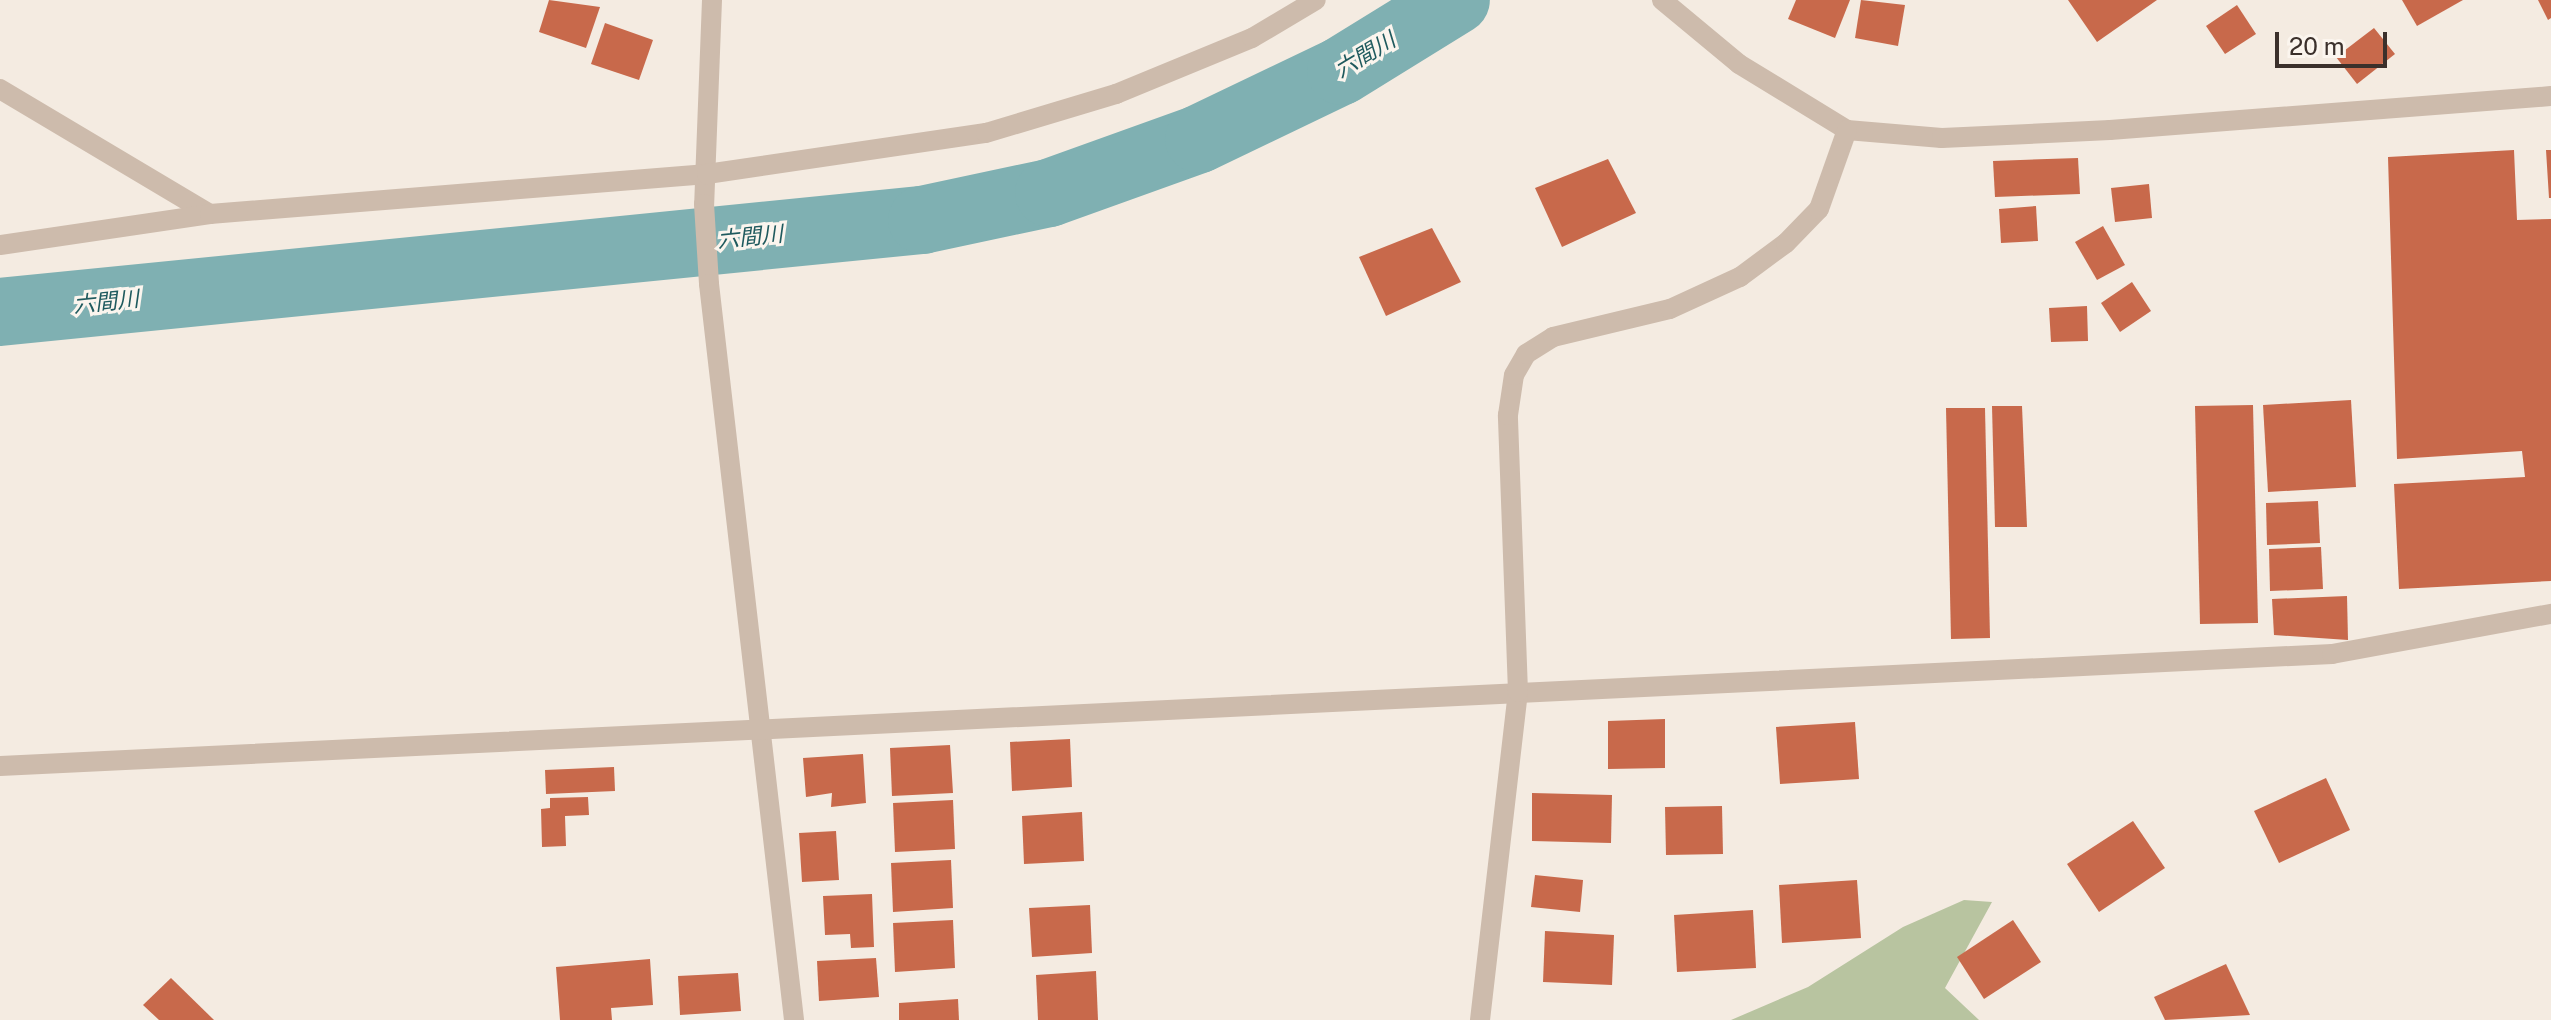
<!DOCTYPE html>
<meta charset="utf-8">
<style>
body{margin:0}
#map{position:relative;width:2551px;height:1020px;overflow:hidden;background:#f4ebe1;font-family:"Public Sans","Noto Sans JP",sans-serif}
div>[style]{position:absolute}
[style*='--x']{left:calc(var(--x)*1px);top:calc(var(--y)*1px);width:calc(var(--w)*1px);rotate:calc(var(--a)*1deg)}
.green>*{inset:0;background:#b8c4a0}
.river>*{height:68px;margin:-34px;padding:0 34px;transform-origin:34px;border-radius:34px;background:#7fb0b2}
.building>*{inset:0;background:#c8694b}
.minor>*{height:20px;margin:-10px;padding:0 10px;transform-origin:10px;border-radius:10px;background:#cdbbac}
span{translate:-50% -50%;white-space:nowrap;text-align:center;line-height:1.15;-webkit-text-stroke:6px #fbf5ee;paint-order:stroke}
.water-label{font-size:22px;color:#1f5a5e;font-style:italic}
.scale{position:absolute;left:2275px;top:32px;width:112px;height:36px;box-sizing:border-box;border:4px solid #3b302b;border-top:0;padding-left:10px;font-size:24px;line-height:28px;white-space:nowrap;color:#3b302b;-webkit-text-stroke:6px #fbf5ee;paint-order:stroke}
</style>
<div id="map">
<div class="green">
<i style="clip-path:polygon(1964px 900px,1992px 902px,1945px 988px,1979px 1020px,1731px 1020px,1808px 987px,1903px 927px)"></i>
</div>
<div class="river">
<i style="--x:0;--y:312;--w:927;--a:-5.7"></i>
<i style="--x:922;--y:220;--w:130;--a:-12"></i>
<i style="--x:1049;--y:193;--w:159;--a:-19.8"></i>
<i style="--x:1199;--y:139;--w:157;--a:-25.6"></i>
<i style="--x:1341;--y:71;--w:135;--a:-31.7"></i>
</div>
<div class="building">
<i style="clip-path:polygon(549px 0,600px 7px,586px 48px,539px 32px)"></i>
<i style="clip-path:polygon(1796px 0,1850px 0,1835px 38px,1788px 19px)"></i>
<i style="clip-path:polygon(1861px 0,1905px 5px,1898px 46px,1855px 38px)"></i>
<i style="clip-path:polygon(2068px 0,2157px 0,2097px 42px)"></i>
<i style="clip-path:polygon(2402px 0,2463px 0,2417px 26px)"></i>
<i style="clip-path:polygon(2538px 0,2551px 0,2551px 18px,2548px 20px)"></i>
<i style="clip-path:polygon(2237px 5px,2256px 34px,2225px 54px,2206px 26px)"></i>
<i style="clip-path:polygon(605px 23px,653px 40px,639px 80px,591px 64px)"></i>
<i style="clip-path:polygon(2374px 28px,2395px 54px,2357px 84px,2336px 57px)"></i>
<i style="clip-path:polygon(2514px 150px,2517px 220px,2551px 219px,2551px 581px,2399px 589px,2394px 484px,2525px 477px,2522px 451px,2397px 459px,2388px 157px)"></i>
<i style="clip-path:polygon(2546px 150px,2551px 150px,2551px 198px,2549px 198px)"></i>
<i style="clip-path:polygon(2078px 158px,2080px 194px,1995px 197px,1993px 161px)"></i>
<i style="clip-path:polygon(1608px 159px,1636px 213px,1562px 247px,1535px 188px)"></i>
<i style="clip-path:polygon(2149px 184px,2152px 218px,2115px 222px,2111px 188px)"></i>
<i style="clip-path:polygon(2036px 206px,2038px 241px,2001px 243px,1999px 209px)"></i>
<i style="clip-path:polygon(2103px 226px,2125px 265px,2097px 280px,2075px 242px)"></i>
<i style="clip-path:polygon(1432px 228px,1461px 282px,1386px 316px,1359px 257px)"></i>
<i style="clip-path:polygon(2132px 282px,2151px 311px,2120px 332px,2101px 303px)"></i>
<i style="clip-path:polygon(2087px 306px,2088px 341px,2051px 342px,2049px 308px)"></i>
<i style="clip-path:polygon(2351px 400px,2356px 487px,2268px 492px,2263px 405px)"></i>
<i style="clip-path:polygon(2253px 405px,2258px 623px,2200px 624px,2195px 406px)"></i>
<i style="clip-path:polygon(1992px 406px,2022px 406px,2027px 527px,1995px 527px)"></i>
<i style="clip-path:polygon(1946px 408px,1985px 408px,1990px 638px,1951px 639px)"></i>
<i style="clip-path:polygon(2318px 501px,2320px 543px,2267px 545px,2266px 503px)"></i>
<i style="clip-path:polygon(2321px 547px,2323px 589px,2270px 591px,2269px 549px)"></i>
<i style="clip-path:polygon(2347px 596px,2348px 640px,2274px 635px,2272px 599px)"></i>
<i style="clip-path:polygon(1665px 719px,1665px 768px,1608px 769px,1608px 721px)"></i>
<i style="clip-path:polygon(1855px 722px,1859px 779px,1780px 784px,1776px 727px)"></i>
<i style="clip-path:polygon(1070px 739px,1072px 787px,1012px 791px,1010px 742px)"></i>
<i style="clip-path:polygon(950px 745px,953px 793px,892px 796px,890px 748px)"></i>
<i style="clip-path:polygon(863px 754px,866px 803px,831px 807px,832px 793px,806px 797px,803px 758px)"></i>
<i style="clip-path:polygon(614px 767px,615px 791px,546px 794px,545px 770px)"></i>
<i style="clip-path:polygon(2326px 778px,2350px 830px,2279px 863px,2254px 811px)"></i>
<i style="clip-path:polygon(1532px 793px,1612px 795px,1611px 843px,1532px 841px)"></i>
<i style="clip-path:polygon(588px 797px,589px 815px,565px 816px,566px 846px,542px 847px,541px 809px,550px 808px,550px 798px)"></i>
<i style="clip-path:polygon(953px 800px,955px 849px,895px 852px,893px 803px)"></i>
<i style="clip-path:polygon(1722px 806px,1723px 854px,1666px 855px,1665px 807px)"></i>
<i style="clip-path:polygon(1082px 812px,1084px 861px,1024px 864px,1022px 816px)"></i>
<i style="clip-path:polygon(2133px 821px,2165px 868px,2099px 912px,2067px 864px)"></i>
<i style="clip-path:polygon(836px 831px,839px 880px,802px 882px,799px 833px)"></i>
<i style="clip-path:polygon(951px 860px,953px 908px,893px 912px,891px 863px)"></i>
<i style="clip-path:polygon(1535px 875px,1583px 880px,1580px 912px,1531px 907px)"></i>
<i style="clip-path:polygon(1857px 880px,1861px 938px,1782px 943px,1779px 885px)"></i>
<i style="clip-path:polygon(872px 894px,874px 947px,851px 948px,850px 934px,825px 935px,823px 896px)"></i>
<i style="clip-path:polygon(1090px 905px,1092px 953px,1032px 957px,1029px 908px)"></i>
<i style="clip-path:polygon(1753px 910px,1756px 968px,1677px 972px,1674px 915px)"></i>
<i style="clip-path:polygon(953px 920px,955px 968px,895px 972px,893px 923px)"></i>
<i style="clip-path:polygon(2013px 920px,2041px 962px,1984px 999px,1957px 957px)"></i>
<i style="clip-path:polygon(1545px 931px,1614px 935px,1612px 985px,1543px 982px)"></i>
<i style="clip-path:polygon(876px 958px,879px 997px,819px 1001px,817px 961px)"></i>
<i style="clip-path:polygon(650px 959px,653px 1005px,611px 1008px,612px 1020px,560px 1020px,556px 967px)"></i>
<i style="clip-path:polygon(2226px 964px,2250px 1015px,2165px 1020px,2154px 997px)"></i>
<i style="clip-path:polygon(1096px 971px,1098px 1020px,1038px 1020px,1036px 975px)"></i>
<i style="clip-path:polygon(738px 973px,741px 1011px,680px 1015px,678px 976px)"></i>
<i style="clip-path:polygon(171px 978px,214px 1020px,159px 1020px,143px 1005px)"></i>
<i style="clip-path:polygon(958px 999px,959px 1020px,899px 1020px,899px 1003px)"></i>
</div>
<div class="minor">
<i style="--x:712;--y:0;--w:204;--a:92.2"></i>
<i style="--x:704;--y:204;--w:80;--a:86.4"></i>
<i style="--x:709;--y:284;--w:741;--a:83.41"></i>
<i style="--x:1662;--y:0;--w:100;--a:39.7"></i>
<i style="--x:1739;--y:64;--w:127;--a:31.4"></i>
<i style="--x:1847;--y:130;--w:95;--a:4.8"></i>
<i style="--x:1942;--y:138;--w:168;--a:-2.7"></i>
<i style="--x:2110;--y:130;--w:442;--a:-4.4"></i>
<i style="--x:0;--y:89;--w:244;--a:30.8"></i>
<i style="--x:0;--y:245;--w:212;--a:-8.4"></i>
<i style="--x:210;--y:214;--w:499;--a:-4.6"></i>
<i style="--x:707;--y:174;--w:282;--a:-8.4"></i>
<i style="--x:986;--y:133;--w:136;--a:-16.7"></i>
<i style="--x:1116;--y:94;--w:147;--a:-22.4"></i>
<i style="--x:1252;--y:38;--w:74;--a:-30.7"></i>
<i style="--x:0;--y:766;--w:2335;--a:-2.75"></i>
<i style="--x:2332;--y:654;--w:223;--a:-10.4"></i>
<i style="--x:1480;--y:1020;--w:330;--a:-83.4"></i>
<i style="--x:1518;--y:692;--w:277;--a:-92.1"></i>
<i style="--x:1508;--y:415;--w:40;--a:-81.5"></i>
<i style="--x:1514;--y:375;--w:24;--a:-60"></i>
<i style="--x:1526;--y:354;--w:32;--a:-32"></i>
<i style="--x:1553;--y:337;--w:120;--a:-13.5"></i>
<i style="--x:1670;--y:309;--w:77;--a:-24.6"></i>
<i style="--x:1740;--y:277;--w:57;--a:-36.5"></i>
<i style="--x:1786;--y:243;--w:47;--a:-45.9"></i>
<i style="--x:1819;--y:209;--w:84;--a:-70.5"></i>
</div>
<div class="water-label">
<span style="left:1365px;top:55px;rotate:-31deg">六間川</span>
<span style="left:750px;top:237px;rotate:-6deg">六間川</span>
<span style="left:106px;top:302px;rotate:-6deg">六間川</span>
</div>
<div class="scale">20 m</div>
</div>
